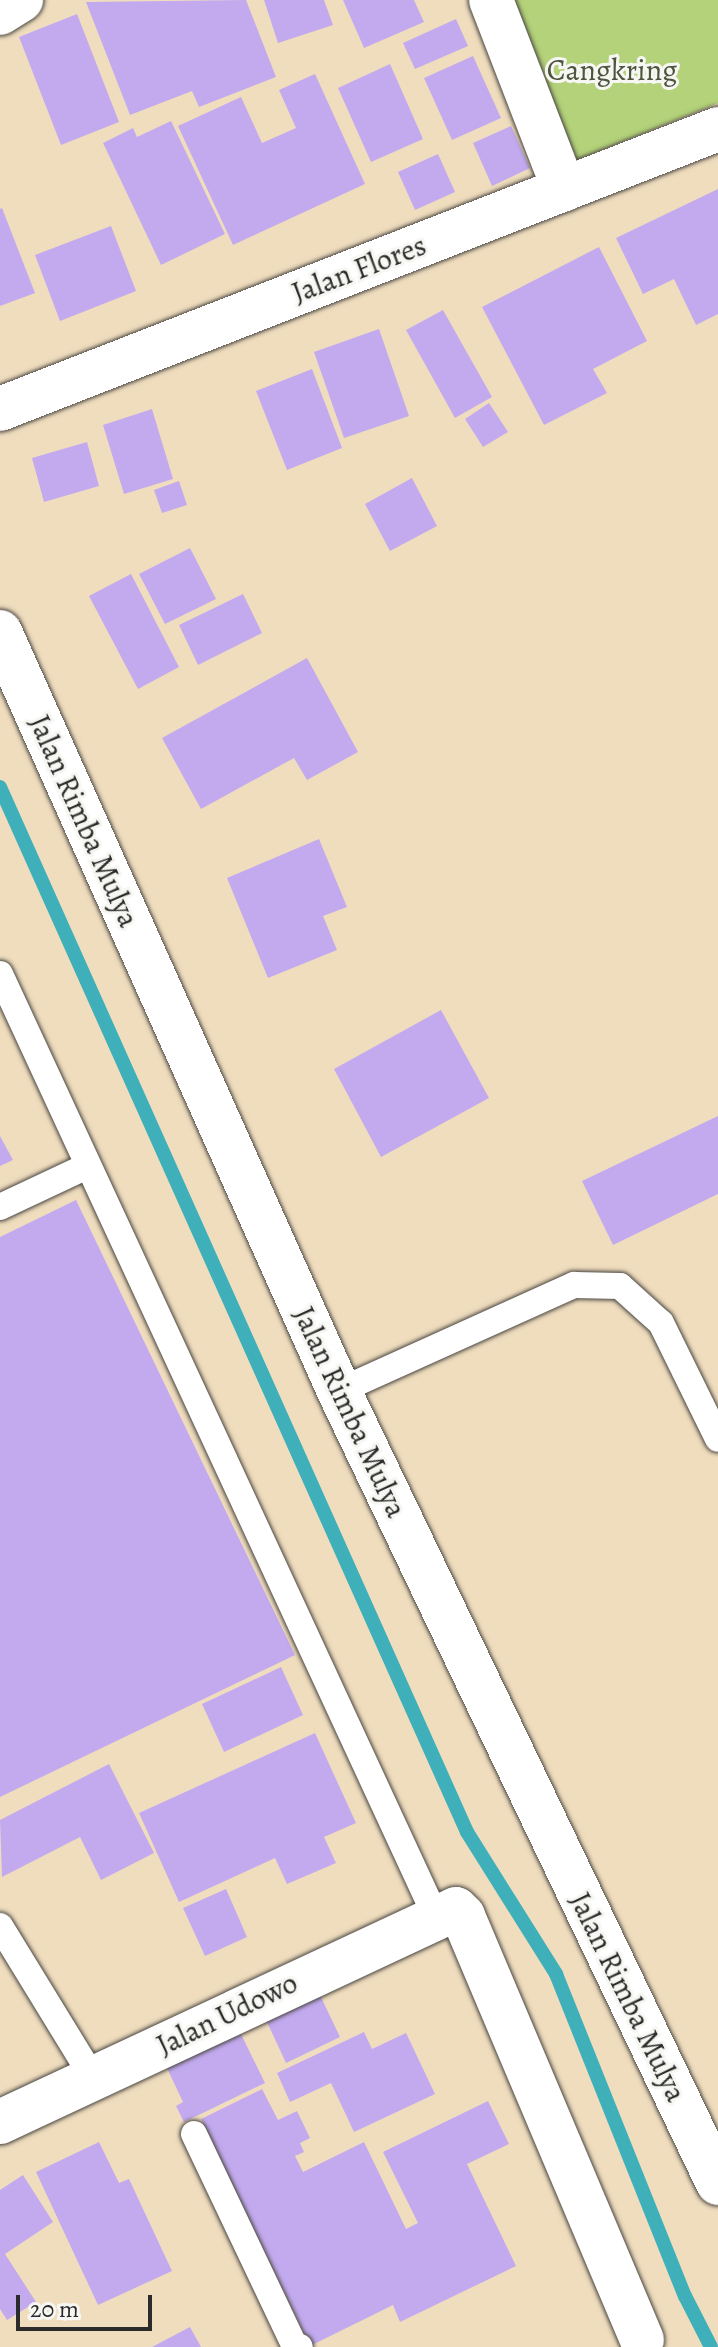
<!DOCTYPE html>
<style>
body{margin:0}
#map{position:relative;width:718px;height:2347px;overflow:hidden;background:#f0ddbe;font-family:Alegreya,serif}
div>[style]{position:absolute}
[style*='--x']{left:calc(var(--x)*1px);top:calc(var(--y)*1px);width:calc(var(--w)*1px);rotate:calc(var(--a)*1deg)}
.green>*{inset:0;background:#b3d279}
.stream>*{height:14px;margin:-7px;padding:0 7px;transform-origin:7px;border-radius:7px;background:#3fb0b9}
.building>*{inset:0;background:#c3aaef}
.roads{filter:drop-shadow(0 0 2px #494641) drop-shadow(0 0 2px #494641)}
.lane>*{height:26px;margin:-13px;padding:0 13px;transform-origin:13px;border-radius:13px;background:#fff}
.street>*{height:44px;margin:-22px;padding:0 22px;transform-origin:22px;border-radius:22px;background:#fff}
.secondary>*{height:44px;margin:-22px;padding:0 22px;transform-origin:22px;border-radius:22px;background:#fff}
span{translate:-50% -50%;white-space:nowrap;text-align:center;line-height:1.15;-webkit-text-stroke:6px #f6f6f2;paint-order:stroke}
.park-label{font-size:30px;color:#4d553e}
.street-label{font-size:30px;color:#2b2b2b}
.scale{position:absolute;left:16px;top:2295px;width:136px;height:36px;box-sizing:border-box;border:4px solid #2b2b2b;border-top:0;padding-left:10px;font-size:24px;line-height:28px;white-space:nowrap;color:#2b2b2b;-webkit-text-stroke:6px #f6f6f2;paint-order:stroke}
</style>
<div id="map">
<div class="green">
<i style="clip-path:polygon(510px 0,718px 0,718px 103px,572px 162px)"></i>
</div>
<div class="stream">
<i style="--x:0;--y:787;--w:1145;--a:65.92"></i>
<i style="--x:467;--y:1832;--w:168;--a:57.9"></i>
<i style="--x:556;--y:1974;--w:347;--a:68.2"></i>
<i style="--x:685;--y:2296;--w:57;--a:63"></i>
</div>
<div class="building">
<i style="clip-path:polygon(246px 0,276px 77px,199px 107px,192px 91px,130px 115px,86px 2px)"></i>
<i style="clip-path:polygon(264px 0,324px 0,333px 25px,278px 43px)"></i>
<i style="clip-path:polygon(343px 0,414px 0,424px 22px,364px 48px)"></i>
<i style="clip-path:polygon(77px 14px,119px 122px,61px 145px,19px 37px)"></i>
<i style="clip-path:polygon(456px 19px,468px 46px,415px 69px,403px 43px)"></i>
<i style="clip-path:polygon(473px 56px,501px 118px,452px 140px,424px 78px)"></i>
<i style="clip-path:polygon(390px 64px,423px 139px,371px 162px,338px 88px)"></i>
<i style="clip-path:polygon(315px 74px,365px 184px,233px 245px,178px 126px,241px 97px,262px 143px,296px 128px,279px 90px)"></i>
<i style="clip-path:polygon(171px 121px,225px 234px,161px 265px,103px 143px,133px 128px,137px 137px)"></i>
<i style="clip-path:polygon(511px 126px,530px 168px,492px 186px,473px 143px)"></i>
<i style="clip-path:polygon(438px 154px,455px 192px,415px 210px,398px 172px)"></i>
<i style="clip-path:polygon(718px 189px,718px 314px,696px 325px,674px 279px,643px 294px,616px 238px)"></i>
<i style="clip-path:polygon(2px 208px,35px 293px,0 306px,0 209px)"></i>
<i style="clip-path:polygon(111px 226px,136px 291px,60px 321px,35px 255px)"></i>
<i style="clip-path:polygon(599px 247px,647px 341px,593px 369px,607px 393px,544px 425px,482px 307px)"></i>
<i style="clip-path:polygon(443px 310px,492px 397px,455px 418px,406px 330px)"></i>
<i style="clip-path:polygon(379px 329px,409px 416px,344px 438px,314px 352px)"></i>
<i style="clip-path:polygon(312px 369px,342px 448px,287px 470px,256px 391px)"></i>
<i style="clip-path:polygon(489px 403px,508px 432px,483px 447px,465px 419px)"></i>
<i style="clip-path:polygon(152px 409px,173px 479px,124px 494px,103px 425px)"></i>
<i style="clip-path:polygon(87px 442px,99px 486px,44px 502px,32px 458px)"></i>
<i style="clip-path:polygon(412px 478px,437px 526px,390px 551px,365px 504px)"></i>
<i style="clip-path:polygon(179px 481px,187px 505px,162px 513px,154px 490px)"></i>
<i style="clip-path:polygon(190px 548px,216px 599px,165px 624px,139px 574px)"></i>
<i style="clip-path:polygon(131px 574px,179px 667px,138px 689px,89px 596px)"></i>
<i style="clip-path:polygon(243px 594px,262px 633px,198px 665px,179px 625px)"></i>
<i style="clip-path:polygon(307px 658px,358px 752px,307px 780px,294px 758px,201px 809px,162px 738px)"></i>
<i style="clip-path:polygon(319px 839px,347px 907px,323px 916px,337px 950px,268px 978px,227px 878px)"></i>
<i style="clip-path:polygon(441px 1010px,489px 1098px,381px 1157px,334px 1069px)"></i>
<i style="clip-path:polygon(718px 1116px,718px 1194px,613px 1245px,582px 1181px)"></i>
<i style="clip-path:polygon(0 1136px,13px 1160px,0 1166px)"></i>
<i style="clip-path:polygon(76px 1200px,295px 1655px,0 1797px,0 1237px)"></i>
<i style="clip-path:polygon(281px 1667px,303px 1715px,224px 1752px,202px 1704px)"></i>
<i style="clip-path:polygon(315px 1733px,356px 1823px,324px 1837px,336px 1863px,287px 1884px,275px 1858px,179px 1902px,139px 1813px)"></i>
<i style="clip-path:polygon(109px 1764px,154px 1853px,101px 1880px,80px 1837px,2px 1877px,0 1820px)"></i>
<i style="clip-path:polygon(226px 1889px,247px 1937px,205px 1956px,183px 1908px)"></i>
<i style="clip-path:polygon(320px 1995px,340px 2037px,286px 2063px,266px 2020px)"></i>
<i style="clip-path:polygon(239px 2030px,265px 2083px,184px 2122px,176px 2106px,183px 2102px,166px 2066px)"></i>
<i style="clip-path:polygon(364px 2032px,372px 2049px,406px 2033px,435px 2094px,354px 2132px,331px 2083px,290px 2102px,277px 2073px)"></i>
<i style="clip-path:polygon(262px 2089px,278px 2120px,297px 2111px,310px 2138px,300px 2143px,304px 2152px,295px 2156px,303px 2172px,364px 2142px,406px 2229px,418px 2223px,383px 2152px,488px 2101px,509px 2144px,467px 2164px,516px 2266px,400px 2322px,393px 2305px,310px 2346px,201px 2119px)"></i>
<i style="clip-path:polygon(99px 2142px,119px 2183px,129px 2179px,172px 2271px,98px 2305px,36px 2172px)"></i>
<i style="clip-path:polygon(23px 2175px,53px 2222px,5px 2254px,36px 2302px,7px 2320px,0 2309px,0 2190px)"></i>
<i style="clip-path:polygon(190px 2327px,201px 2347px,152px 2347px)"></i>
</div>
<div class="roads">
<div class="lane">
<i style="--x:0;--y:974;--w:1037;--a:65.19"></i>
<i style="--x:0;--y:1207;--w:94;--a:-25.2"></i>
<i style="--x:339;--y:1391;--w:258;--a:-24.3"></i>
<i style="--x:574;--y:1285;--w:46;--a:1.2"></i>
<i style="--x:620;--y:1286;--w:55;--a:42.1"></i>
<i style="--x:661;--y:1323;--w:129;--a:63.8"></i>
<i style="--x:0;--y:1926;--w:178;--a:58.5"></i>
<i style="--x:194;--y:2134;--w:233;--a:64.6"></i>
<i style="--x:294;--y:2345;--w:6;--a:18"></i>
</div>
<div class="street">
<i style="--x:491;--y:0;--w:203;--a:68.9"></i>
<i style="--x:0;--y:13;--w:25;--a:-32"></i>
</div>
<div class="secondary">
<i style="--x:0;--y:409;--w:771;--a:-21.3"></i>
<i style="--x:0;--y:632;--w:831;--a:65.93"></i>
<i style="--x:339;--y:1391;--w:878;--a:64.43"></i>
<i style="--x:0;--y:2122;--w:503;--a:-25.04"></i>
<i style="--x:456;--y:1909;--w:10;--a:45"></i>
<i style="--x:463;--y:1916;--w:460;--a:67.1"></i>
</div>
</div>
<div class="park-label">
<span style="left:612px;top:70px">Cangkring</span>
</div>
<div class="street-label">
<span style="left:359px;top:269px;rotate:-21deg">Jalan Flores</span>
<span style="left:84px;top:821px;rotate:66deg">Jalan Rimba Mulya</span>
<span style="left:350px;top:1412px;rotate:65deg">Jalan Rimba Mulya</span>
<span style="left:628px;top:1997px;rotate:64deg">Jalan Rimba Mulya</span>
<span style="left:227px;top:2014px;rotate:-26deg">Jalan Udowo</span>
</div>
<div class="scale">20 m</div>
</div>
